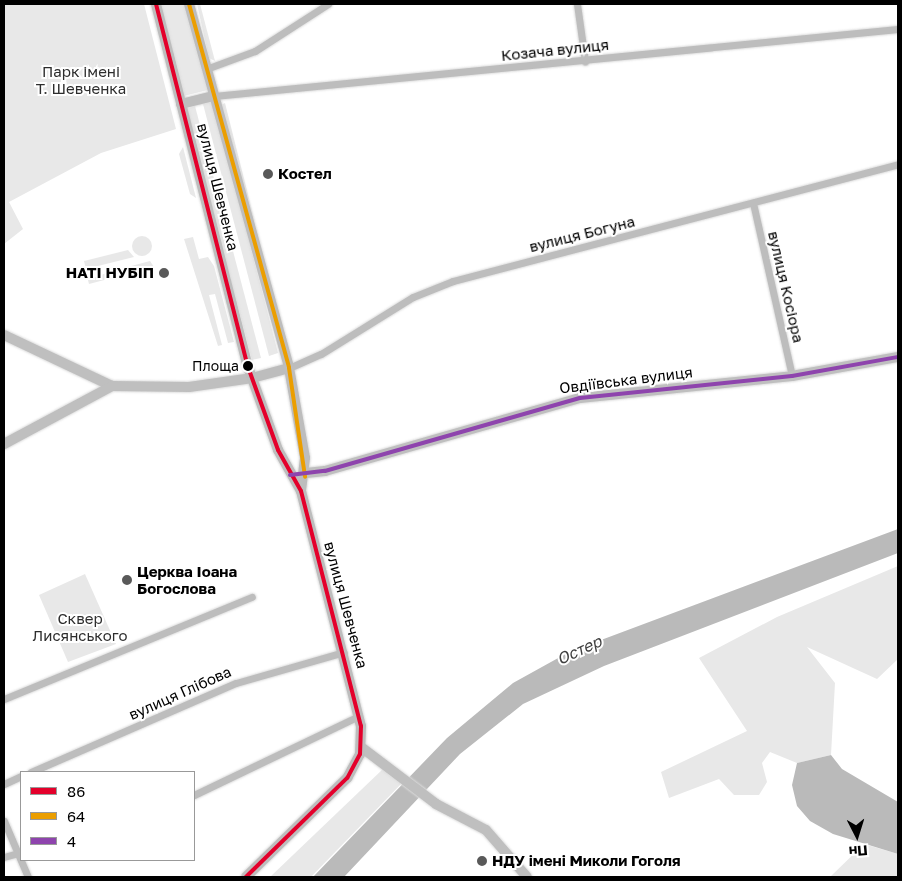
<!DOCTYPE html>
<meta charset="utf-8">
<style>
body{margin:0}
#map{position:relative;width:902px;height:881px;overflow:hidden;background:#fff;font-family:"Golos Text",sans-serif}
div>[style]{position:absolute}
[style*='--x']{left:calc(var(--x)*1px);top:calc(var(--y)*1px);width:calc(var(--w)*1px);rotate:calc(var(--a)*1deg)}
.green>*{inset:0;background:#e8e8e8}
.round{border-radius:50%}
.water>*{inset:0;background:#bababa}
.roads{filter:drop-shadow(0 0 1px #dbdbdb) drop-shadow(0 0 1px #dbdbdb)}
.street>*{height:7px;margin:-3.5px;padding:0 3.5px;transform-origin:3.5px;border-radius:3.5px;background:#bdbdbd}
.secondary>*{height:10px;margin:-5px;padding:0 5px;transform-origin:5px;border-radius:5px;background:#bfbfbf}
.primary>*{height:10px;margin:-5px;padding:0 5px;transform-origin:5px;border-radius:5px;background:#bdbdbd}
.bus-1>*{height:4px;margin:-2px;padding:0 2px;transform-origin:2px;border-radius:2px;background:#e4002b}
.bus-2>*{height:4px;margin:-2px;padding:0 2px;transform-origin:2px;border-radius:2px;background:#eb9e00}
.bus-3>*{height:4px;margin:-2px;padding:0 2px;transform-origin:2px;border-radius:2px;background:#8e44ad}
.dots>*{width:14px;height:14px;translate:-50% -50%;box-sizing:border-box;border:2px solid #fff;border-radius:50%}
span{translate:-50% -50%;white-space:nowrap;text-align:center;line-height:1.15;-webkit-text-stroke:4px #fff;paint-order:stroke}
.bus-label{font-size:14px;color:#000}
.right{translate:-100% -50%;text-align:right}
.street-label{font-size:15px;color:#000}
.park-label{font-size:15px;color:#2d2d2d}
.poi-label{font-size:15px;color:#000;font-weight:700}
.left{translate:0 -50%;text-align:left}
.water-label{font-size:16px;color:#3e3e3e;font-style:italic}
.frame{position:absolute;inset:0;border:5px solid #000;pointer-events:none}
.legend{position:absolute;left:20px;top:771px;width:175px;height:90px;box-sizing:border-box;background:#fff;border:1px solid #999;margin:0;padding:6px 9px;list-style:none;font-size:15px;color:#000}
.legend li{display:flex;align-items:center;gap:10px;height:25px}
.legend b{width:25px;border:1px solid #999}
.north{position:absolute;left:832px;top:811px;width:50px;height:50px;-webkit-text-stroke:4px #fff;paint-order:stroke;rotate:175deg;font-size:14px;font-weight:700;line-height:20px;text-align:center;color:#000}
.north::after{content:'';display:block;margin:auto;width:18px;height:22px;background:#000;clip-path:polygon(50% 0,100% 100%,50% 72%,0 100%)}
</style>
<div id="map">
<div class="green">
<i style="clip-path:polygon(4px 4px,144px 4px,176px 129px,101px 153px,9px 202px,23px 229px,4px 244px)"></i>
<i style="clip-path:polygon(160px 4px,186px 4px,208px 90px,184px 96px)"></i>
<i style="clip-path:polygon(197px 4px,200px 4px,215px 61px,209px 58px)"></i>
<i style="clip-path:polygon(213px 102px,278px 353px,269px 356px,203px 104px)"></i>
<i style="clip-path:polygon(225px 103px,256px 227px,221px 105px)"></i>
<i style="clip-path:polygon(195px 106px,261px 358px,252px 360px,186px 109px)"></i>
<i style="clip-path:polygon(183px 147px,196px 198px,190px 194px,179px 154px)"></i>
<i class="round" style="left:132px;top:236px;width:20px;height:20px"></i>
<i style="clip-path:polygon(193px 237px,199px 259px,208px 257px,214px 266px,234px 342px,228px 343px,215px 294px,209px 295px,222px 345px,218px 346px,184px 239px)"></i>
<i style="clip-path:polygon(128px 250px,134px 257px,86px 269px,84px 261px)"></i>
<i style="clip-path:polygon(150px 261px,154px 267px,89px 284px,88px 280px,109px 272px)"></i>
<i style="clip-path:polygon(898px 566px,898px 659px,877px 679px,807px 647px,835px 683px,831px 755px,797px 763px,770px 752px,762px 763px,767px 782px,759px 795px,734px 795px,719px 779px,669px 798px,661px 772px,747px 731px,699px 658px,777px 617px)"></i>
<i style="clip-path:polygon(85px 574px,116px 644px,68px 662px,39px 595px)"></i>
<i style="clip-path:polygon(384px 768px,402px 783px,311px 877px,270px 877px)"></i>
<i style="clip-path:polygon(864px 844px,898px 854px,898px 877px,831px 876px)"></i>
</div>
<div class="water">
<i style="clip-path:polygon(898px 529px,898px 553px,604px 666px,523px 704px,460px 754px,344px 877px,313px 877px,447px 738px,513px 683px,569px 652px)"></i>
<i style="clip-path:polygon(831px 755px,842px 769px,898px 802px,898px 854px,833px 834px,810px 821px,797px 806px,792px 785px,797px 763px)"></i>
</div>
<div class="roads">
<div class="street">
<i style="--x:577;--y:4;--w:58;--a:82"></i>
<i style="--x:206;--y:69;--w:52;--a:-20.2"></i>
<i style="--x:255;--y:51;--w:87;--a:-32.8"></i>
<i style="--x:214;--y:96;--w:687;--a:-5.59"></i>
<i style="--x:753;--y:203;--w:177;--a:77.3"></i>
<i style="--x:289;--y:368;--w:35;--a:-24"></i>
<i style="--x:321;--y:354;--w:108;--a:-31.8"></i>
<i style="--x:413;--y:297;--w:43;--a:-21.8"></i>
<i style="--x:453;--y:281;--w:460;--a:-14.7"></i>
<i style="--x:4;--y:699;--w:268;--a:-22.4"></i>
<i style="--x:31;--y:772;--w:223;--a:-23.5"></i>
<i style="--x:236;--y:683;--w:112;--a:-16"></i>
<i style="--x:4;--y:784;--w:19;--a:-25"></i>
<i style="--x:194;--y:795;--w:183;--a:-25.6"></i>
<i style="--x:4;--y:821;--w:61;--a:66.8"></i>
<i style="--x:4;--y:857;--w:18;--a:-16"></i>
</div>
<div class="secondary">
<i style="--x:4;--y:335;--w:119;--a:25.3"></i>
<i style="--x:4;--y:444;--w:123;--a:-28.2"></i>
<i style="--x:112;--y:386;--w:77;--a:0.7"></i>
<i style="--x:189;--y:387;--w:64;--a:-8.1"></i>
<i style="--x:306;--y:473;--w:19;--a:-6"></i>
<i style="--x:325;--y:471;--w:265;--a:-16"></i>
<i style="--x:580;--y:398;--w:213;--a:-5.9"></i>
<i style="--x:792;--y:376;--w:108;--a:-10.2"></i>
<i style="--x:361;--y:747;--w:94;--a:37.2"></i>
<i style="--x:436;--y:804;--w:56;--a:27.5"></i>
<i style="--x:486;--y:830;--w:62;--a:48.9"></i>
</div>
<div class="primary">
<i style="--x:156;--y:4;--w:374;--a:75.8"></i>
<i style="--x:248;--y:367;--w:88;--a:70.1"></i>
<i style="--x:278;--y:450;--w:47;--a:60.7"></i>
<i style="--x:301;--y:491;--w:243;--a:75.7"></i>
<i style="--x:361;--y:726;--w:28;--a:92"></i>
<i style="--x:360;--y:754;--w:27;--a:118"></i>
<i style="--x:347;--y:778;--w:141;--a:135.6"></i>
<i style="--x:189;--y:4;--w:377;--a:74.6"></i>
<i style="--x:289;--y:368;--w:91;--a:79.9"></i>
<i style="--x:305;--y:458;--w:33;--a:97"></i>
<i style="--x:181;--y:104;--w:34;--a:-14"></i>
<i style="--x:252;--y:378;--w:38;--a:-15"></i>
</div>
</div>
<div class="bus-1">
<i style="--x:156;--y:4;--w:374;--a:75.8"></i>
<i style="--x:248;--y:367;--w:88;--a:70.1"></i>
<i style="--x:278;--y:450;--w:47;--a:60.7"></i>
<i style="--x:301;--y:491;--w:243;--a:75.7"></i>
<i style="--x:361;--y:726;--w:28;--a:92"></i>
<i style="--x:360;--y:754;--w:27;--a:118"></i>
<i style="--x:347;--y:778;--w:141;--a:135.6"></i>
</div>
<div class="bus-2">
<i style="--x:189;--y:4;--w:377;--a:74.6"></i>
<i style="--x:289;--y:368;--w:110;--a:81.6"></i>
</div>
<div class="bus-3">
<i style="--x:290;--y:475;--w:35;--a:-7"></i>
<i style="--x:325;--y:471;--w:265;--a:-16"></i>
<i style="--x:580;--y:398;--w:213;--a:-5.9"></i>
<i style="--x:792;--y:376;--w:108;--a:-10.2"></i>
</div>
<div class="dots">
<i style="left:268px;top:174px;background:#595959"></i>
<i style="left:164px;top:273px;background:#595959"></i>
<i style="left:248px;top:366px;background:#000"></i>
<i style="left:127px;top:580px;background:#595959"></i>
<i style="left:482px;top:861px;background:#595959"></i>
</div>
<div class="bus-label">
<span class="right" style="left:239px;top:366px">Площа</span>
</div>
<div class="street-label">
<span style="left:555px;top:50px;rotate:-6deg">Козача вулиця</span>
<span style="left:218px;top:187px;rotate:76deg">вулиця Шевченка</span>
<span style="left:582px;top:234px;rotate:-14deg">вулиця Богуна</span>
<span style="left:786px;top:287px;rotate:77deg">вулиця Косіора</span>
<span style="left:626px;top:380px;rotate:-7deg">Овдіївська вулиця</span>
<span style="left:346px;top:605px;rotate:75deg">вулиця Шевченка</span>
<span style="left:180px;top:693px;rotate:-24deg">вулиця Глібова</span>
</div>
<div class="park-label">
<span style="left:81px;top:80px">Парк імені<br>Т. Шевченка</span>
<span style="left:80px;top:627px">Сквер<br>Лисянського</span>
</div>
<div class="poi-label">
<span class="left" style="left:278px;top:174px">Костел</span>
<span class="right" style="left:154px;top:273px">НАТІ НУБІП</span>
<span class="left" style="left:137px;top:580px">Церква Іоана<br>Богослова</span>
<span class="left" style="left:492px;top:861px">НДУ імені Миколи Гоголя</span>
</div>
<div class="water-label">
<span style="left:579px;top:650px;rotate:-25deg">Остер</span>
</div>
<div class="frame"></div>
<ul class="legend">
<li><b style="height:6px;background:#e4002b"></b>86</li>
<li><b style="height:6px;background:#eb9e00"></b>64</li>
<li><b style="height:6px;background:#8e44ad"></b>4</li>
</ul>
<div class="north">Пн</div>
</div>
